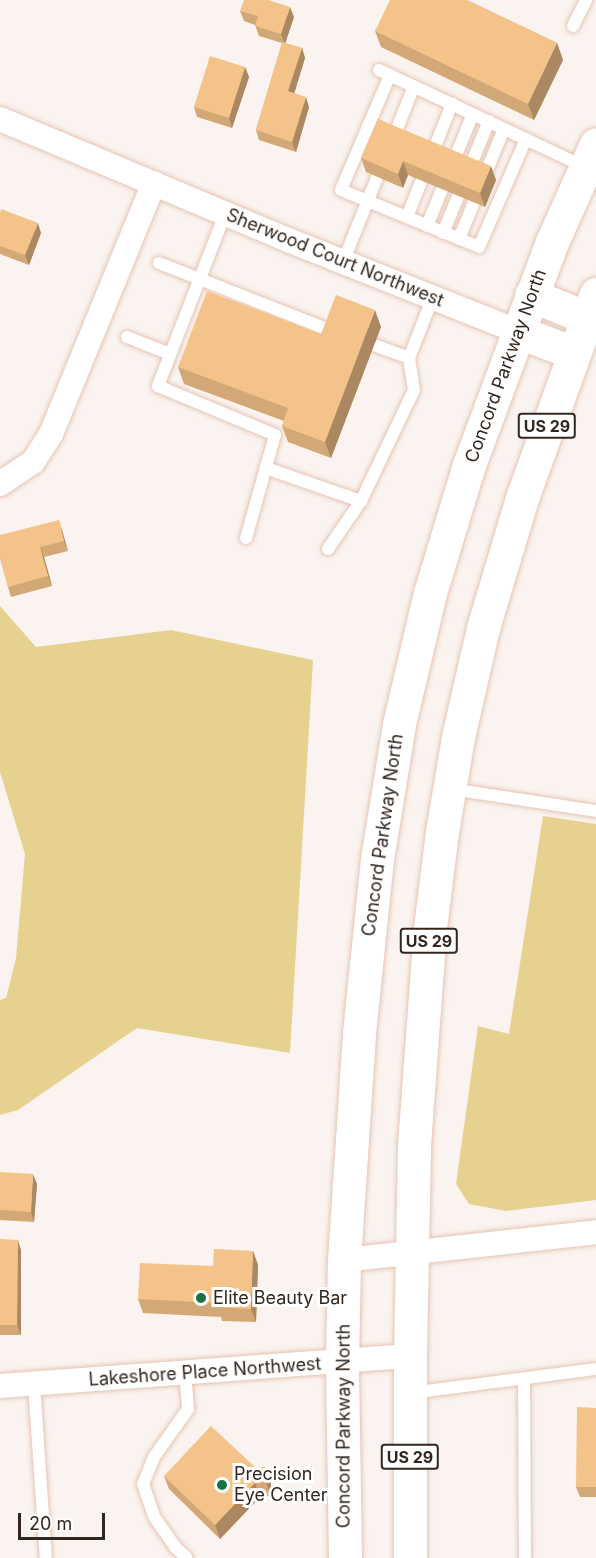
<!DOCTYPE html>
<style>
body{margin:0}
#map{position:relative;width:596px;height:1558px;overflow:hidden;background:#faf3ef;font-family:Inter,sans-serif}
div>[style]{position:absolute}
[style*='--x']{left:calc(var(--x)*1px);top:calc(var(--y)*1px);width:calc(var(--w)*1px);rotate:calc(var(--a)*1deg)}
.green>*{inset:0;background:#e7d18f}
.roads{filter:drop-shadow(0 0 2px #e6c4b3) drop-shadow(0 0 2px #e6c4b3)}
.lane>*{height:12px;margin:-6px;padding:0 6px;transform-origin:6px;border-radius:6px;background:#fff}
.street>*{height:24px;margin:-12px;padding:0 12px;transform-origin:12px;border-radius:12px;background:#fff}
.highway>*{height:33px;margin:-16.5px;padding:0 16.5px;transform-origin:16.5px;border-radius:16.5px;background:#fff}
.wall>*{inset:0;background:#d2a877}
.shaded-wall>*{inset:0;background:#ab8861}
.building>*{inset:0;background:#f4c38a}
.dots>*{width:16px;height:16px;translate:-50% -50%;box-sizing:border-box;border:3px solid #fff;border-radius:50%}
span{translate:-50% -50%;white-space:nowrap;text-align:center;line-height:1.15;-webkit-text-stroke:6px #fff;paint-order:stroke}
.shield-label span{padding:2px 4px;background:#fff;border:2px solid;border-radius:4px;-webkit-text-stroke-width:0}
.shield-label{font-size:16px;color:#32261f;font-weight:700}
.street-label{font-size:18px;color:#32261f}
.poi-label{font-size:18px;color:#32261f}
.left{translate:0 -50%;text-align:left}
.scale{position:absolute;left:18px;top:1513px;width:87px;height:27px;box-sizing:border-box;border:3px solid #32261f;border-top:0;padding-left:8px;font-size:18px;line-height:21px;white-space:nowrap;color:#32261f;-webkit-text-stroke:4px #fff;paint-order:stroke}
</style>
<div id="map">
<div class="green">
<i style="clip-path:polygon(0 606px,36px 647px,171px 630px,313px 660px,290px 1053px,137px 1028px,18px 1110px,0 1115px,0 1000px,6px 998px,16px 958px,25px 854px,0 772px)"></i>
<i style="clip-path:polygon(543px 816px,596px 824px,596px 1200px,506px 1211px,469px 1204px,456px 1184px,478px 1026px,509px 1034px)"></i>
</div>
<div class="roads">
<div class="lane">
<i style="--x:573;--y:26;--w:29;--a:-63"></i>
<i style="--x:379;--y:70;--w:228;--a:25.2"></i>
<i style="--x:390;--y:75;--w:125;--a:113.1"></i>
<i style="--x:341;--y:190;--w:149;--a:22.4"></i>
<i style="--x:479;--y:247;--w:118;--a:-66.5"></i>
<i style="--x:392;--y:141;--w:59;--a:-68.2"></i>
<i style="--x:225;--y:214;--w:185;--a:111.3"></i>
<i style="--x:158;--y:386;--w:127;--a:22.7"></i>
<i style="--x:275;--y:435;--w:107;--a:105.7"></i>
<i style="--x:407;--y:217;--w:122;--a:-68.3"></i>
<i style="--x:427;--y:226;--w:121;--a:-67.7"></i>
<i style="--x:443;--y:233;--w:121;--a:-67.7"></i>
<i style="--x:459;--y:239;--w:119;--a:-67.8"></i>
<i style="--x:343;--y:262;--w:107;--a:-68"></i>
<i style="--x:159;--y:263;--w:188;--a:21.5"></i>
<i style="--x:127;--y:337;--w:46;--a:21.6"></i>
<i style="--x:374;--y:345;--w:37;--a:20"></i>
<i style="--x:266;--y:468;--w:101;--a:19.2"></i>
<i style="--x:328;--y:549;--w:58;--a:-55.5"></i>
<i style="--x:361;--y:501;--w:123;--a:-64.5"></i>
<i style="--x:414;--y:390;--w:32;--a:-99"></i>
<i style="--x:409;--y:358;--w:66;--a:-68.5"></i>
<i style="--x:451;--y:789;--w:147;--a:8.6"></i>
<i style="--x:185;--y:1373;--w:36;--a:85"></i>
<i style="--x:188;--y:1409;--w:59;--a:125.3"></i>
<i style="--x:154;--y:1457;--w:29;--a:112"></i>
<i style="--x:143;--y:1484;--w:36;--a:71"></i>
<i style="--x:155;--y:1518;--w:35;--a:55"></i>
<i style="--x:175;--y:1547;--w:16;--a:43"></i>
<i style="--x:524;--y:1379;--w:179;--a:89.7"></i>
<i style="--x:34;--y:1384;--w:174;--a:86.1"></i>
<i style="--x:411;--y:1393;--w:187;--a:-7.4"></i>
</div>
<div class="street">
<i style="--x:0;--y:119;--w:312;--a:22.8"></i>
<i style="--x:288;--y:240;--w:246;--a:21.7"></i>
<i style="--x:0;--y:484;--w:40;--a:-34"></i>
<i style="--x:33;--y:462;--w:33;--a:-57"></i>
<i style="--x:51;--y:434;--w:271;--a:-67.7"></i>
<i style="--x:344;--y:1260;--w:254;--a:-6.3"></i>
<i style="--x:0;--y:1386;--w:411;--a:-4.2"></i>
</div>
<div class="highway">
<i style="--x:531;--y:295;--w:61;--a:22.3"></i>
<i style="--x:517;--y:331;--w:60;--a:21.4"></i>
<i style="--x:345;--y:1558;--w:196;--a:-90.9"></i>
<i style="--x:342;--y:1362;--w:102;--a:-88.9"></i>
<i style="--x:344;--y:1260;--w:227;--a:-86.2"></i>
<i style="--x:359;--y:1033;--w:175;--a:-84.1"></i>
<i style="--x:377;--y:859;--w:137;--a:-80.7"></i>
<i style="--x:399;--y:724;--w:135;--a:-76.7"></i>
<i style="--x:430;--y:593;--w:134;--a:-73.1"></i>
<i style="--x:469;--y:465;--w:238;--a:-69.6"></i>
<i style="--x:552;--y:242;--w:107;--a:-65.8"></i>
<i style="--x:410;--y:1558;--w:202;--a:-90"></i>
<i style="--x:410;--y:1356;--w:211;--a:-88.9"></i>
<i style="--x:414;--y:1145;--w:218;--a:-85.8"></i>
<i style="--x:430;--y:928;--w:97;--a:-82.9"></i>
<i style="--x:442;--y:832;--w:96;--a:-80.4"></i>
<i style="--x:458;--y:737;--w:112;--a:-77.1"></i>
<i style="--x:483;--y:628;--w:136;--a:-73.3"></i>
<i style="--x:522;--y:498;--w:217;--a:-70.1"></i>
</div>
</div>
<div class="wall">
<i style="clip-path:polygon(471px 2px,557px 43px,563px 60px,534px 120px,381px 47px,375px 31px)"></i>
<i style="clip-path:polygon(240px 11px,294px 17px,285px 43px,302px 48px,305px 58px,294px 93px,309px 107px,296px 152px,259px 140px,256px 130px,282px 43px,259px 36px,255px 25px,244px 21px)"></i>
<i style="clip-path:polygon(245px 67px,249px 77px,232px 128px,197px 117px,194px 107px)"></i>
<i style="clip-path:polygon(378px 119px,496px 180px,485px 207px,408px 175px,403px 188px,366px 172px,361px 158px)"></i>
<i style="clip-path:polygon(0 213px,41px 233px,29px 265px,0 254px)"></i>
<i style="clip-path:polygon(381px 327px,331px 458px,288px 442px,282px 426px,284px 421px,184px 384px,178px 367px,321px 334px)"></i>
<i style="clip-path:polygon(62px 530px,68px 551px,44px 557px,52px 586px,11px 597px,8px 587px,0 558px)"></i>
<i style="clip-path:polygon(0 1172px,37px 1184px,34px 1222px,0 1220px)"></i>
<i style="clip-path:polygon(0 1239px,21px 1250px,21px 1335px,0 1335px)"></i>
<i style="clip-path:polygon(253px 1251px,258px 1265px,256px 1322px,222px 1321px,221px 1317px,143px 1313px,138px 1299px,213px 1266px)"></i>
<i style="clip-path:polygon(596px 1408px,596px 1497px,580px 1497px,576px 1487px)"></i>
<i style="clip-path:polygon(255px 1467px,266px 1467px,271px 1481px,271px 1496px,260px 1497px,220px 1539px,169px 1489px,164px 1476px)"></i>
</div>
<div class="shaded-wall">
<i style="clip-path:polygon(290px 7px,294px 17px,285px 44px,281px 34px)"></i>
<i style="clip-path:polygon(557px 43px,563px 60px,534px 120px,528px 104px)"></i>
<i style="clip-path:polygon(302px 48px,305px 58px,292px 101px,288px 91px)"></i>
<i style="clip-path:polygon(245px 67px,249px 77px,232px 128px,229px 118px)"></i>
<i style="clip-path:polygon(306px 97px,309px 107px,296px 152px,292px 142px)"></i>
<i style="clip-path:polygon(403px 161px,408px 175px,403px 188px,398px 174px)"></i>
<i style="clip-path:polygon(491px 166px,496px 180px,485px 207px,480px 193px)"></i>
<i style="clip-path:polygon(38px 223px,41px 233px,29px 265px,25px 255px)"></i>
<i style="clip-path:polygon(375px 310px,381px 327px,331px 458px,325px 442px)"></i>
<i style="clip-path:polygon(59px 520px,62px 530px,68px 551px,64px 541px)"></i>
<i style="clip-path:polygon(40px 547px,44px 557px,52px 586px,48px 576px)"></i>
<i style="clip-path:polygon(33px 1174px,37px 1184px,34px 1222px,31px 1212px)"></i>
<i style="clip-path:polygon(18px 1240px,21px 1250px,21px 1335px,17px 1325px)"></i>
<i style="clip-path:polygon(253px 1251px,258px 1265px,256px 1322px,251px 1309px)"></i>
<i style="clip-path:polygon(266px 1467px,271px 1481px,271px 1496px,266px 1482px)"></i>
<i style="clip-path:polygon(255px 1483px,260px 1497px,220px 1539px,215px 1525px)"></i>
</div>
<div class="building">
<i style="clip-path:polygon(244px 0,268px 0,290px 7px,281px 34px,255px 26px,258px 16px,240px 11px)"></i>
<i style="clip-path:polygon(390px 0,467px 0,557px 43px,528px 104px,375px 31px)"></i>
<i style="clip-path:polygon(282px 42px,302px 48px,288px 91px,306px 97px,292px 142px,256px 130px)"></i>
<i style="clip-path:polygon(210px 56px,245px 67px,229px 118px,194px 107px)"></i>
<i style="clip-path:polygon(378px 119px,491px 166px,480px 193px,403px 161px,398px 174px,361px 158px)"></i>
<i style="clip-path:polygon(1px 209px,38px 223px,25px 255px,0 246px,0 213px)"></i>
<i style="clip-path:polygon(207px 291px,321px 334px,336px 295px,375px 310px,325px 442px,282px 426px,288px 408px,178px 367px)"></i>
<i style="clip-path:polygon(59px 520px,64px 541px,40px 547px,48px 576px,8px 587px,0 558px,0 535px)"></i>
<i style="clip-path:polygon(0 1172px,33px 1174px,31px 1212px,0 1210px)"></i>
<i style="clip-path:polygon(0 1239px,18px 1240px,17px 1325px,0 1325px)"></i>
<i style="clip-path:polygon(214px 1249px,253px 1251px,251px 1309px,217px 1307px,217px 1303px,138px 1299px,140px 1263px,213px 1266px)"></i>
<i style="clip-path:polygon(577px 1407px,596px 1408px,596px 1487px,576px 1487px)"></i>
<i style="clip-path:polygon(211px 1426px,255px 1467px,266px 1467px,266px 1482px,255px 1483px,215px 1525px,164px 1476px)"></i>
</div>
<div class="dots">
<i style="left:201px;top:1298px;background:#1a7144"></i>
<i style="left:222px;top:1485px;background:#1a7144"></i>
</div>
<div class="shield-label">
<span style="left:547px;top:426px">US 29</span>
<span style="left:429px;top:941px">US 29</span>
<span style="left:410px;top:1457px">US 29</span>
</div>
<div class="street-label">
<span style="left:335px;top:258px;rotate:22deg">Sherwood Court Northwest</span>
<span style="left:506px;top:366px;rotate:-70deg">Concord Parkway North</span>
<span style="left:383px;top:835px;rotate:-82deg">Concord Parkway North</span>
<span style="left:205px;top:1372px;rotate:-4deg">Lakeshore Place Northwest</span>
<span style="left:344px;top:1426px;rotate:-90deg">Concord Parkway North</span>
</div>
<div class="poi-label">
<span class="left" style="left:213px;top:1298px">Elite Beauty Bar</span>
<span class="left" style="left:234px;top:1485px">Precision<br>Eye Center</span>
</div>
<div class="scale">20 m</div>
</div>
